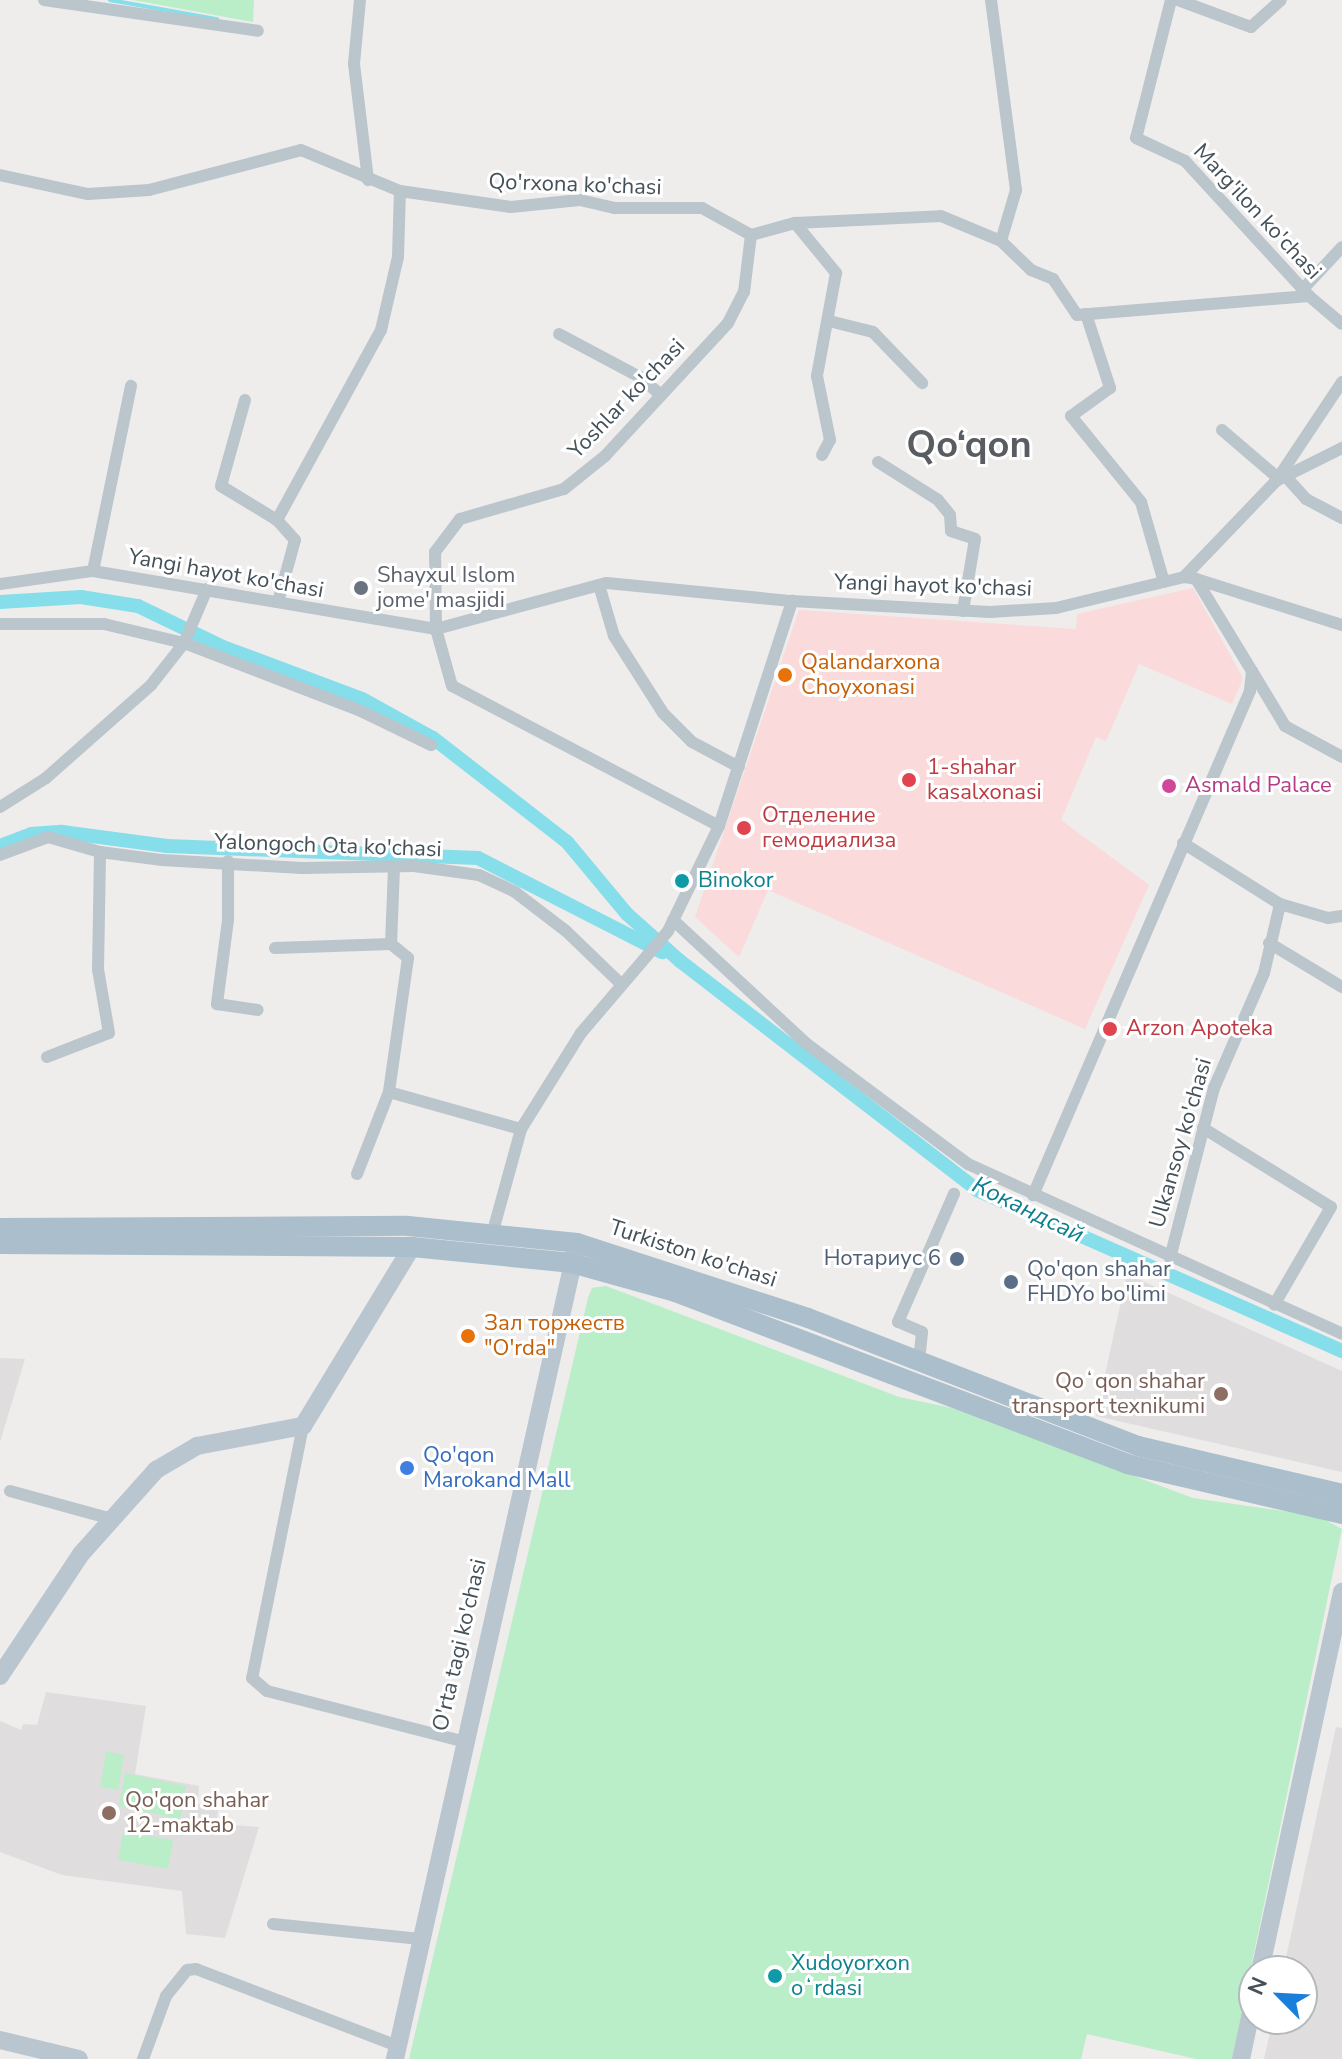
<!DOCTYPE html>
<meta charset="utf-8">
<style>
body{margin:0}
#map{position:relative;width:1342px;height:2059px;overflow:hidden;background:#efecec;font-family:"Nunito Sans",sans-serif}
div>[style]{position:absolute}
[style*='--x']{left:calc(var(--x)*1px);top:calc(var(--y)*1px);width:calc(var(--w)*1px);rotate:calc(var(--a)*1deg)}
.education>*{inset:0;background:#e0ddde}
.medical>*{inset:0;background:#fadada}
.green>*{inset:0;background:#b9eec9}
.stream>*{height:4px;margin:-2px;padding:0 2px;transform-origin:2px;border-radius:2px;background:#86deeb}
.canal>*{height:14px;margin:-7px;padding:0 7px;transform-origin:7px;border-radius:7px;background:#86deeb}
.street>*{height:12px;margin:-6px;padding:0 6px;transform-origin:6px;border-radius:6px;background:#bac5cc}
.secondary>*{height:18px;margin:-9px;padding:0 9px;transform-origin:9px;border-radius:9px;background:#b9c6d0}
.primary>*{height:20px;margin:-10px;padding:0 10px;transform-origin:10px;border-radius:10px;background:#abbecb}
.dots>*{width:22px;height:22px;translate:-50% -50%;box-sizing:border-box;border:4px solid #fff;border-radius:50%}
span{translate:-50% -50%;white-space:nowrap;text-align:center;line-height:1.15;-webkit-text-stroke:6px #fff;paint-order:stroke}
.street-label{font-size:22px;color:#445159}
.worship-label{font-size:22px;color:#5b616d}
.left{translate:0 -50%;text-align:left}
.food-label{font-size:22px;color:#c56008}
.health-label{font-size:22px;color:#be3a42}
.hotel-label{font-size:22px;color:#b23c85}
.culture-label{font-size:22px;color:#0d838f}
.service-label{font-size:22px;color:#4e5e75}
.right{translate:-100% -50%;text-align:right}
.education-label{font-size:22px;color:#785e54}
.shop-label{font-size:22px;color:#366cbe}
.water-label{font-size:24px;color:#0d7e8e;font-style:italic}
.town-label{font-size:38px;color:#595d61;font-weight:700}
.north{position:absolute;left:1238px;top:1955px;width:80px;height:80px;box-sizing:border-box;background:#fff;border:2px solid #b4b9bd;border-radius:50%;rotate:294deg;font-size:22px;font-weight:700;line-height:32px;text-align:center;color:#445159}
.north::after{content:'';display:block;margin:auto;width:28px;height:36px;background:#197fdb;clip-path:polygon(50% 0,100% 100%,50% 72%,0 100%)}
</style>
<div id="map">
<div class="education">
<i style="clip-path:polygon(1127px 1274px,1342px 1371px,1342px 1472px,1096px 1416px)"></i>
<i style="clip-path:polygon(0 1358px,25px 1359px,0 1442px)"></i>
<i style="clip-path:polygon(46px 1692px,146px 1706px,135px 1774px,199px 1786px,198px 1804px,218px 1806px,217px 1824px,259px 1827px,225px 1938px,186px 1934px,182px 1891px,62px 1875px,0 1852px,0 1721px,21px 1730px,23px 1724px,37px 1725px)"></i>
<i style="clip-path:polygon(1336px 1727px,1342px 1728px,1342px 2059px,1264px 2059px,1273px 2019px,1302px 2019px,1302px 1971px,1283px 1971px)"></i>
</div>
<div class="medical">
<i style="clip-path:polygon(1193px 588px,1243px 678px,1232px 704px,1139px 664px,1106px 741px,1096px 737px,1061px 820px,1149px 885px,1085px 1029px,768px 890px,739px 957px,695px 917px,799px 610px,1076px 629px,1077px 614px)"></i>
</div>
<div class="green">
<i style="clip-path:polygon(133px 0,254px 0,253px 23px,253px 22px)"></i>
<i style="clip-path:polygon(606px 1286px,899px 1397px,952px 1408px,1193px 1498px,1318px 1516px,1342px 1529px,1232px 2059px,1196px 2059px,1087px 2034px,1081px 2059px,409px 2059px,588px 1298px,592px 1288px)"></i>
<i style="clip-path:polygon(106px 1751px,124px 1755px,118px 1790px,100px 1787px)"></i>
<i style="clip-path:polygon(125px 1773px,186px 1786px,180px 1819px,119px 1806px)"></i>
<i style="clip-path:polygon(123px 1832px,173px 1840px,168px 1869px,118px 1860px)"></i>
</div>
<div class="stream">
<i style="--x:110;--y:0;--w:109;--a:10.1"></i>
</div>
<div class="canal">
<i style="--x:0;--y:602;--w:81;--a:-3.5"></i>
<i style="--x:81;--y:597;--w:58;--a:9"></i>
<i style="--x:138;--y:606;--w:94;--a:25.8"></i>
<i style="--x:223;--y:647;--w:148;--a:20.5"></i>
<i style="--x:362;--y:699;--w:81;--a:28.8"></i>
<i style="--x:433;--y:738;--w:170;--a:37.8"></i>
<i style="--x:567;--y:842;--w:94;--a:50.2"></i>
<i style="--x:627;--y:914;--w:71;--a:41.6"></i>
<i style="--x:680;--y:961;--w:375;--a:37.6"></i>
<i style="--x:977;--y:1190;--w:399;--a:23.8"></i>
<i style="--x:0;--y:846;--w:33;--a:-21"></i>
<i style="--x:31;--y:834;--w:31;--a:-4"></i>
<i style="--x:62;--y:832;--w:106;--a:7.6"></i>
<i style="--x:167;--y:846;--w:311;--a:2.2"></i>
<i style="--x:478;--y:858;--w:207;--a:27.1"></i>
</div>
<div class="street">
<i style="--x:44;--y:0;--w:216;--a:8.2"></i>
<i style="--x:360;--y:0;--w:64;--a:95.4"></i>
<i style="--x:354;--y:64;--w:117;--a:83.1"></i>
<i style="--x:991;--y:0;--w:192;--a:82.5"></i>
<i style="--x:1016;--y:190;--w:53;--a:106.4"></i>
<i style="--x:1171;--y:0;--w:142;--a:104.2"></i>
<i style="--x:1136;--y:138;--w:54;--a:25.1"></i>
<i style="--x:1185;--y:161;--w:183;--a:47.4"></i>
<i style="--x:1309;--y:296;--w:43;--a:40.3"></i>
<i style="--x:1178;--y:0;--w:78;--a:20.3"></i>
<i style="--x:1251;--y:27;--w:40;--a:-42"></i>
<i style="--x:0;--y:175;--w:90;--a:12.2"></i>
<i style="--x:88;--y:194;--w:61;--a:-3.8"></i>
<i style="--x:149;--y:190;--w:157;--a:-14.7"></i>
<i style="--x:301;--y:150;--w:107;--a:22.5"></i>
<i style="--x:400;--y:191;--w:112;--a:8.2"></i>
<i style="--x:511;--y:207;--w:69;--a:-5.8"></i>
<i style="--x:580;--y:200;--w:36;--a:13"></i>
<i style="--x:615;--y:208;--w:87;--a:0"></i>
<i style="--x:702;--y:208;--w:56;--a:28.9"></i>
<i style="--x:751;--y:235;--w:46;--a:-15.3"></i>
<i style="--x:795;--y:223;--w:146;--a:-2.7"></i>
<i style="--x:941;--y:216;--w:65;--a:22.6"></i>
<i style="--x:1001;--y:241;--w:42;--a:44"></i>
<i style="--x:1031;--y:270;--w:24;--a:22"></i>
<i style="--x:1053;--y:279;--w:43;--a:56.3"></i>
<i style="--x:1077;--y:315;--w:233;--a:-4.7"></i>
<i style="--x:795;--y:223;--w:65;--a:50.6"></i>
<i style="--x:836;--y:273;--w:105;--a:100.5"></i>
<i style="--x:817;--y:376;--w:65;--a:78.5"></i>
<i style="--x:830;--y:440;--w:17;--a:118"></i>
<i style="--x:1303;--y:289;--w:57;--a:-47.1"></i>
<i style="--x:1086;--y:314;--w:78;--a:72"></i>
<i style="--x:1110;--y:388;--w:48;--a:144.3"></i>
<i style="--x:1071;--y:416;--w:111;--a:50.9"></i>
<i style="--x:1141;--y:502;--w:83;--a:74"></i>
<i style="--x:829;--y:321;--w:45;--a:14"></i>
<i style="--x:873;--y:332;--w:71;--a:46.1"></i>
<i style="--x:559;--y:334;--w:92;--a:28"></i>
<i style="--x:640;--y:377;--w:28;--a:41"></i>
<i style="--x:245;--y:400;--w:89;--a:105.6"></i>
<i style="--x:221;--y:486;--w:66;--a:31.3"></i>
<i style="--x:1222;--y:430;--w:74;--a:40.6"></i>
<i style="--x:878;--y:462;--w:71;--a:32.3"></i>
<i style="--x:938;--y:500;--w:19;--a:51"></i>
<i style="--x:950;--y:515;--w:16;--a:86"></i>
<i style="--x:951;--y:531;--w:25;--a:18"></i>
<i style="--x:975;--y:539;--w:73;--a:99.5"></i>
<i style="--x:1288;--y:479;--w:27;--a:48"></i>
<i style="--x:1306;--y:499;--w:41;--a:27.8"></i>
<i style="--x:1276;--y:481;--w:119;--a:-56.3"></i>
<i style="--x:93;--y:571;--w:189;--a:-78.4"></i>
<i style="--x:1184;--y:577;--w:133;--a:-46.2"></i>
<i style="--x:1276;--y:481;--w:74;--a:-26.6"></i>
<i style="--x:1196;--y:579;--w:153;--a:17.5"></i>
<i style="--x:0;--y:584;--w:94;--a:-8"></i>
<i style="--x:93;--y:571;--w:348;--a:9.6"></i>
<i style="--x:436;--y:629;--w:177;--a:-15.1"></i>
<i style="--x:607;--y:583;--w:186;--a:5.6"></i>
<i style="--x:792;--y:601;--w:198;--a:3.2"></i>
<i style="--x:990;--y:612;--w:66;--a:-3.5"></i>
<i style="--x:1056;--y:608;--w:132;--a:-13.6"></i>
<i style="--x:1184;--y:577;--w:12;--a:9"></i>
<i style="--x:1196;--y:579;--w:108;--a:58.7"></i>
<i style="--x:1252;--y:671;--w:20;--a:96"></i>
<i style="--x:1250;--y:691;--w:549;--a:113.29"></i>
<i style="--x:599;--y:585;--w:53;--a:73.6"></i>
<i style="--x:614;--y:636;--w:91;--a:57.5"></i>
<i style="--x:663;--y:713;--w:41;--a:45"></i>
<i style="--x:692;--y:742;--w:53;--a:28"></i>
<i style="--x:278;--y:602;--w:64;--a:-74.7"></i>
<i style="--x:295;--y:540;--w:27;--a:-132"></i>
<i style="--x:277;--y:520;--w:217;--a:-61.3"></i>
<i style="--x:381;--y:330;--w:75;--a:-76.9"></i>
<i style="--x:398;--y:257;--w:66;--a:-88.3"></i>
<i style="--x:0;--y:624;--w:104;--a:0"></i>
<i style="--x:104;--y:624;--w:82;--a:13.4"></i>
<i style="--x:184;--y:643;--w:190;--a:21"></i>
<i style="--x:361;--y:711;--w:78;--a:25.9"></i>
<i style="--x:1252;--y:671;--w:64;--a:59"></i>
<i style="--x:1285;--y:726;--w:65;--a:28.5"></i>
<i style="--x:0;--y:807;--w:54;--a:-32.2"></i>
<i style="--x:46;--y:778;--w:140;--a:-41.5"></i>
<i style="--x:151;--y:685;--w:53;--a:-51.8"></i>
<i style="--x:184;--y:643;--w:59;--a:-66.9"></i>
<i style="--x:719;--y:826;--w:301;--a:-152.3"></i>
<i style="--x:452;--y:686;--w:59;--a:-105.7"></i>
<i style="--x:436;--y:629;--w:77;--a:-90.7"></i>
<i style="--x:435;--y:552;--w:41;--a:-52.9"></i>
<i style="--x:460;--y:519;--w:108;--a:-16.1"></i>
<i style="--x:564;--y:489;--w:53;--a:-38.8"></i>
<i style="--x:605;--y:456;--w:181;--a:-47.2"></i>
<i style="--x:728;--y:323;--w:35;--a:-63"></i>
<i style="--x:744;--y:292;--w:57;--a:-83"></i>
<i style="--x:1183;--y:843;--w:115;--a:32.2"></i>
<i style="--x:1280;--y:904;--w:50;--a:16.3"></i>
<i style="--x:1328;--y:918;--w:14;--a:-8"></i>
<i style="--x:0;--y:855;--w:51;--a:-20.6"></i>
<i style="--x:48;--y:837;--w:54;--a:16.1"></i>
<i style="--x:100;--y:852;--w:63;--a:7.4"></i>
<i style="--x:162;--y:860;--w:140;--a:3.3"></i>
<i style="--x:302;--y:868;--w:112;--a:-1"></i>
<i style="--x:414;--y:866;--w:66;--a:7.9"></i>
<i style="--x:479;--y:875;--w:40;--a:25"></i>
<i style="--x:515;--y:892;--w:64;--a:37.4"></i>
<i style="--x:566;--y:931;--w:76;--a:43.9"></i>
<i style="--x:228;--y:861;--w:59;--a:90"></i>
<i style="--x:228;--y:920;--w:85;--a:97.5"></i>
<i style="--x:217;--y:1004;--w:41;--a:8.3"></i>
<i style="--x:394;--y:867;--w:77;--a:92.2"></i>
<i style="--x:391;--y:944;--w:22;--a:39"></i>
<i style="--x:408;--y:958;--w:135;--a:98.1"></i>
<i style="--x:389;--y:1092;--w:137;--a:15.7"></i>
<i style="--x:673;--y:920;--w:183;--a:42.8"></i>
<i style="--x:807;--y:1044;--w:201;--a:36.7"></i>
<i style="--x:968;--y:1164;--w:411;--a:24.4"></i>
<i style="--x:1269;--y:943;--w:85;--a:31.1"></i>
<i style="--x:275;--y:948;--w:116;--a:-2"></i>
<i style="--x:47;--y:1057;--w:66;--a:-21.2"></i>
<i style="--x:109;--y:1033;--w:65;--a:-99.8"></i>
<i style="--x:98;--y:969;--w:117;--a:-89"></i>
<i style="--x:1203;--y:1128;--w:150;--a:31.7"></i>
<i style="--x:1331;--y:1207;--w:113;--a:120.2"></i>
<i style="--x:357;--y:1174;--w:88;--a:-68.7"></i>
<i style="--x:493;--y:1231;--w:106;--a:-74.6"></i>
<i style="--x:521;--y:1129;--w:113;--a:-58"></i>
<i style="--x:581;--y:1033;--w:134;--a:-49.5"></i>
<i style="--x:668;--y:931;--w:117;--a:-64.1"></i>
<i style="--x:719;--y:826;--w:237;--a:-72"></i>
<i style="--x:1170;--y:1258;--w:176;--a:-75.5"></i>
<i style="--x:1214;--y:1088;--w:125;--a:-66.5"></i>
<i style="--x:1264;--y:973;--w:71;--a:-76.9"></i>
<i style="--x:919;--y:1361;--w:29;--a:-84"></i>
<i style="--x:922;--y:1332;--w:26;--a:-157"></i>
<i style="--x:898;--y:1322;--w:140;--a:-66.4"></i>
<i style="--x:303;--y:1426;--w:257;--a:101.4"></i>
<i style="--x:252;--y:1678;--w:20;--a:41"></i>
<i style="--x:267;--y:1691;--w:201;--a:14.4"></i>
<i style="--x:10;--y:1491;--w:106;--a:15.4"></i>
<i style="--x:273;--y:1924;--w:148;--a:5.8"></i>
<i style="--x:143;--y:2059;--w:67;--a:-69.9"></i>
<i style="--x:166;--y:1996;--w:33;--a:-51"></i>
<i style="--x:187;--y:1970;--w:9;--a:-6"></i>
<i style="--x:196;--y:1969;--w:216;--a:20.9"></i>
</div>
<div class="secondary">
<i style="--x:0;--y:1676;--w:146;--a:-56.4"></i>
<i style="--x:81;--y:1554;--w:113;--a:-48.2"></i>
<i style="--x:156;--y:1470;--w:48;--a:-30.3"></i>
<i style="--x:197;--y:1446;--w:108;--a:-10.7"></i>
<i style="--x:303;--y:1426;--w:210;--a:-58.7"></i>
<i style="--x:1260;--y:1971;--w:388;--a:-77.8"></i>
<i style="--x:0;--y:2040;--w:81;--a:13.5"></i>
<i style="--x:395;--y:2059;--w:830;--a:-77.4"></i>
<i style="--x:1241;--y:2059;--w:62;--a:-78"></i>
</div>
<div class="primary">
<i style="--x:0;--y:1228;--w:408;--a:-0.3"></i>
<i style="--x:408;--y:1226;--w:170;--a:5.7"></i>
<i style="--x:577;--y:1243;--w:243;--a:18"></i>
<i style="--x:808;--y:1318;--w:354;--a:21.2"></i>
<i style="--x:1138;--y:1446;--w:210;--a:13.2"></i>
<i style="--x:0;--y:1244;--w:412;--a:0.4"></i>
<i style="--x:412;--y:1247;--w:161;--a:5.7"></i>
<i style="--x:572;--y:1263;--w:107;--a:15.7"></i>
<i style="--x:675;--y:1292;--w:484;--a:20.8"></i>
<i style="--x:1127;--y:1464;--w:221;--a:13.1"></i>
</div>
<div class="dots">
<i style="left:361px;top:588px;background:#6b7280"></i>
<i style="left:785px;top:675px;background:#e8710a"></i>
<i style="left:909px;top:780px;background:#e0444e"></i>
<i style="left:1169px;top:786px;background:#d1479c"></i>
<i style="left:744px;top:828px;background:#e0444e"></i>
<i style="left:682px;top:881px;background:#0f9aa8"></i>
<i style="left:1110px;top:1029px;background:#e0444e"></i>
<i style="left:957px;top:1259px;background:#5c6f8a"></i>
<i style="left:1011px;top:1282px;background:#5c6f8a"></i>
<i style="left:468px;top:1336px;background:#e8710a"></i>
<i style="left:1221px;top:1394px;background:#8d6e63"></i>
<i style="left:407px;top:1468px;background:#3f7fe0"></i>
<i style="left:109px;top:1813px;background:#8d6e63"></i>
<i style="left:775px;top:1976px;background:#0f9aa8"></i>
</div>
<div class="street-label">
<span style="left:575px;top:185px;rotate:2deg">Qo'rxona ko'chasi</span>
<span style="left:1257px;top:212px;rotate:47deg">Marg'ilon ko'chasi</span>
<span style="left:627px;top:399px;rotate:-46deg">Yoshlar ko'chasi</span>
<span style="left:226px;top:574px;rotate:10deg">Yangi hayot ko'chasi</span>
<span style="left:933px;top:586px;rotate:2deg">Yangi hayot ko'chasi</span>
<span style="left:328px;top:846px;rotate:2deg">Yalongoch Ota ko'chasi</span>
<span style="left:1181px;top:1143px;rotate:-74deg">Ulkansoy ko'chasi</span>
<span style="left:693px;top:1254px;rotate:18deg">Turkiston ko'chasi</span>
<span style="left:460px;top:1645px;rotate:-77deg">O'rta tagi ko'chasi</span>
</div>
<div class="worship-label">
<span class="left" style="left:377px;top:588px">Shayxul Islom<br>jome' masjidi</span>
</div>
<div class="food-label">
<span class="left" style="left:801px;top:675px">Qalandarxona<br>Choyxonasi</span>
<span class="left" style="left:484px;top:1336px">Зал торжеств<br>"O'rda"</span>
</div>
<div class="health-label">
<span class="left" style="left:927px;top:780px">1-shahar<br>kasalxonasi</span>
<span class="left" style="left:762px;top:828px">Отделение<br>гемодиализа</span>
<span class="left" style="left:1126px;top:1029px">Arzon Apoteka</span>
</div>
<div class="hotel-label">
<span class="left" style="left:1185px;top:786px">Asmald Palace</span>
</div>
<div class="culture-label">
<span class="left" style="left:698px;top:881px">Binokor</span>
<span class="left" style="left:791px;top:1976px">Xudoyorxon<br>oʻrdasi</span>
</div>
<div class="service-label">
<span class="right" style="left:941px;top:1259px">Нотариус 6</span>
<span class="left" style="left:1027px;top:1282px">Qo'qon shahar<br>FHDYo bo'limi</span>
</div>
<div class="education-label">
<span class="right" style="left:1205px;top:1394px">Qoʻqon shahar<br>transport texnikumi</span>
<span class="left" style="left:125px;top:1813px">Qo'qon shahar<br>12-maktab</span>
</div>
<div class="shop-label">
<span class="left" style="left:423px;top:1468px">Qo'qon<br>Marokand Mall</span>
</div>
<div class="water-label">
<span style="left:1028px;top:1210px;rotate:26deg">Кокандсай</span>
</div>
<div class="town-label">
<span style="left:969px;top:445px">Qo‘qon</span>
</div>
<div class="north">N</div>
</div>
